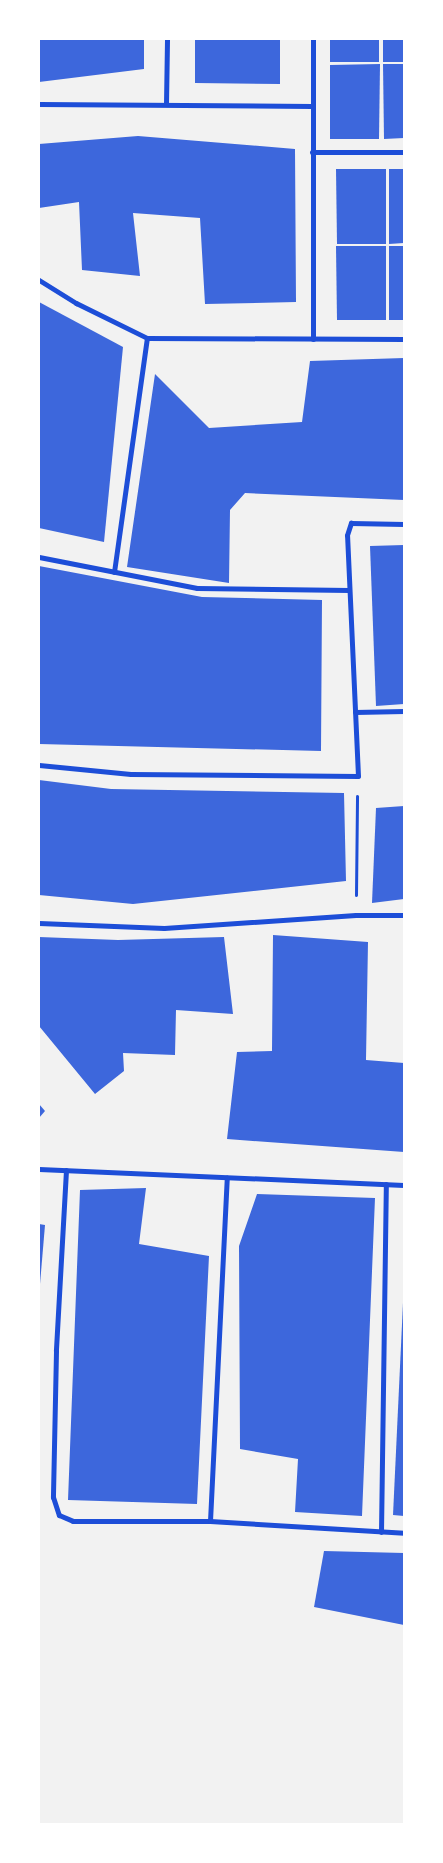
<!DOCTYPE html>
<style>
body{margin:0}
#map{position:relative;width:443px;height:1863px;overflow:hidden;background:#f2f2f2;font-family:"Fira Sans Condensed",sans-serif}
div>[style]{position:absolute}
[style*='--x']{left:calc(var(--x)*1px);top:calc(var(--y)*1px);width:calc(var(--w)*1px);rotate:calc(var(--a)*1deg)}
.building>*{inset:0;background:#3d67dc}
.path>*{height:3px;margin:-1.5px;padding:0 1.5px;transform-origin:1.5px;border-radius:1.5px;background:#1d4ed8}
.minor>*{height:5px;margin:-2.5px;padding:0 2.5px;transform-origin:2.5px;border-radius:2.5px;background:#1d4ed8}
span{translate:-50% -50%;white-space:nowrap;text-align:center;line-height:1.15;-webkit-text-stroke:4px #fff;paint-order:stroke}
.frame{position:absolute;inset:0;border:40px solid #fff;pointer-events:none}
</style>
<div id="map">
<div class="building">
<i style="clip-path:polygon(39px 39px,144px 39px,144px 69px,39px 82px)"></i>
<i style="clip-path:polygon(195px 39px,280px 39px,280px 84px,195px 83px)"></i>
<i style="clip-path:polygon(330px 39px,379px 39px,379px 62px,330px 62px)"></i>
<i style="clip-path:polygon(383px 39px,404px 39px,404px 62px,383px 62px)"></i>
<i style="clip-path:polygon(380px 64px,379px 139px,330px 139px,330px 65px)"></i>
<i style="clip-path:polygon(383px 64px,404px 64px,404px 138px,384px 139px)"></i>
<i style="clip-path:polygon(138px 136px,295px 149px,296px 302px,205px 304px,200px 218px,133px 213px,140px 276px,82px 270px,79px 202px,39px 208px,39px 144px)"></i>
<i style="clip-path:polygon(336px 169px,386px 169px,386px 244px,337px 244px)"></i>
<i style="clip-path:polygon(389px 169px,404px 169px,404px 243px,389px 244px)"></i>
<i style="clip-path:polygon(336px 246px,386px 246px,386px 320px,337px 320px)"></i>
<i style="clip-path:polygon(389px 246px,404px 246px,404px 320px,389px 320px)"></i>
<i style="clip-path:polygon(39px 302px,123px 347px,104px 542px,39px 528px)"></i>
<i style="clip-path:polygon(404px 358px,404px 500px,245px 493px,230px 510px,229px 583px,127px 567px,155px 374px,209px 428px,302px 422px,310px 361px)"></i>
<i style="clip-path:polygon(404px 545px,404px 704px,376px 706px,370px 546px)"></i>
<i style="clip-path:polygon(39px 566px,202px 597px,322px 600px,321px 751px,39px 744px)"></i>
<i style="clip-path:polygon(39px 780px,111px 789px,344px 793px,346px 881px,133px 904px,39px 895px)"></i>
<i style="clip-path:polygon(404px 806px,404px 899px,372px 903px,376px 808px)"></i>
<i style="clip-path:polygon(273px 935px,368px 942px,366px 1060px,404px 1063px,404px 1152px,227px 1139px,237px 1052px,272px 1051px)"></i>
<i style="clip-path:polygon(39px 937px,118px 940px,224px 937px,233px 1014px,176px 1010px,175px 1055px,123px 1053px,124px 1071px,95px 1094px,39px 1026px)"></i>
<i style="clip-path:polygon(39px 1104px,45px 1111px,39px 1118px)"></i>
<i style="clip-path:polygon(146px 1188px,139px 1244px,209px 1256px,197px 1504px,68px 1500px,80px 1190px)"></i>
<i style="clip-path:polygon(257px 1194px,375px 1198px,362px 1516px,295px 1512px,298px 1459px,240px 1449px,239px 1246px)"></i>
<i style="clip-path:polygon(39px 1224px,45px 1225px,40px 1284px,39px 1284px)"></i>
<i style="clip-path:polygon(403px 1303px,404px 1303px,404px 1516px,393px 1515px)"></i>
<i style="clip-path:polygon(324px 1551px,404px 1553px,404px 1625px,314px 1607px)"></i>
</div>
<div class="path">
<i style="--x:356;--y:895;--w:99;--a:-89.4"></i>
</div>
<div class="minor">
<i style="--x:39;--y:104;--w:273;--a:0.4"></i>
<i style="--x:166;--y:104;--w:65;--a:-89.1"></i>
<i style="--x:312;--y:152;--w:92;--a:0"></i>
<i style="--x:39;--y:280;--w:44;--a:31.9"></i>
<i style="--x:76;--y:303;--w:79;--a:26.2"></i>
<i style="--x:147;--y:338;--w:257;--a:0.2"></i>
<i style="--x:313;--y:339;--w:300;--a:-90"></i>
<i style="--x:39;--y:557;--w:161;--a:11.1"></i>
<i style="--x:197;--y:588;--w:152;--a:0.8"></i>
<i style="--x:114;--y:572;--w:236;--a:-82"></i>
<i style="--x:355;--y:712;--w:49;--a:-1.2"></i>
<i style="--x:39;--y:765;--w:92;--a:5.6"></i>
<i style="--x:131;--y:774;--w:227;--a:0.5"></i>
<i style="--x:358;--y:776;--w:241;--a:-92.6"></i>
<i style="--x:347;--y:535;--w:13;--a:-72"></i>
<i style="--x:351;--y:523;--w:53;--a:1.1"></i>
<i style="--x:39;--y:923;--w:125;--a:2.3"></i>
<i style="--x:164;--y:928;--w:192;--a:-3.9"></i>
<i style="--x:356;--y:915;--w:48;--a:0"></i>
<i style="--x:39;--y:1169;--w:365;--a:2.5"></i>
<i style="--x:66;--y:1170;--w:181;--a:93.2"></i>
<i style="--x:56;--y:1351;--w:146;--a:91.2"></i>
<i style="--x:53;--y:1497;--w:19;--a:72"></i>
<i style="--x:59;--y:1515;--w:15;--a:23"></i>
<i style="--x:73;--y:1521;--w:137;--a:0"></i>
<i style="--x:210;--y:1521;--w:194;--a:3.5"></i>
<i style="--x:210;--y:1521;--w:344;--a:-87.2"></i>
<i style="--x:381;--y:1532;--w:348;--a:-89.2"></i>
</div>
<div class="frame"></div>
</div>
